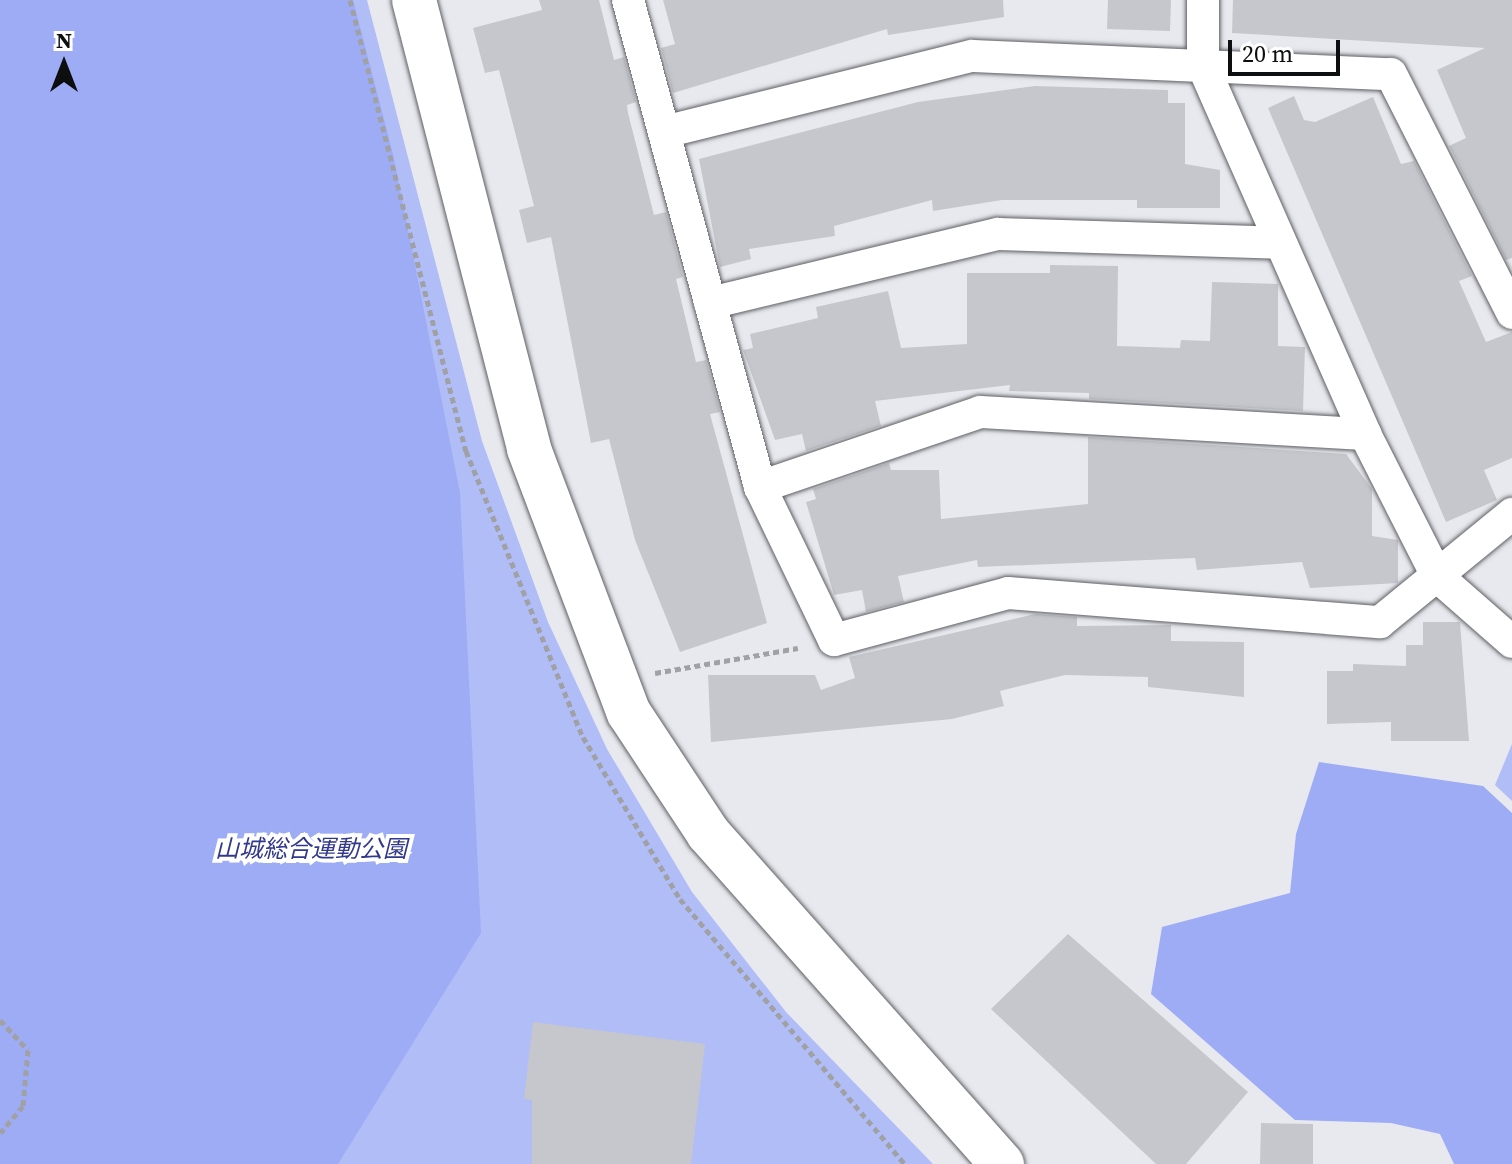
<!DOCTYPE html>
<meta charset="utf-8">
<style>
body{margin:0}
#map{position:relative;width:1512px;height:1164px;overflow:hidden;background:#e8e9ee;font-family:"Source Serif 4","Noto Sans JP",serif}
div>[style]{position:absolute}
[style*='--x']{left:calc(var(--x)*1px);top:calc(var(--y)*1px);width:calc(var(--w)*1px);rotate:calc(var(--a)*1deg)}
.green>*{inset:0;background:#b1bdf7}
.forest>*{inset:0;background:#9dacf5}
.building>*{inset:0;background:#c6c7cc}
.path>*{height:5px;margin-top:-2.5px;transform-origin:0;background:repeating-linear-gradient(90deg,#a0a1a5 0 6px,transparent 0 10px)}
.roads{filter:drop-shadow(0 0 2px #5e5f64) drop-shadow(0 0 2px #5e5f64)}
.street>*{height:32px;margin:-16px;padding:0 16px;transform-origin:16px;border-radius:16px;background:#fff}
.secondary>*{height:44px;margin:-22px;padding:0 22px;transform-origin:22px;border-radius:22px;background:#fff}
span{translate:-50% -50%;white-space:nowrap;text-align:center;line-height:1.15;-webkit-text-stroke:8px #fff;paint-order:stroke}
.park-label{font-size:24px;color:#32388c;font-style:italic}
.north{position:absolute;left:24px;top:24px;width:80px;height:80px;-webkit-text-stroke:6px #fff;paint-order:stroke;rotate:0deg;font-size:22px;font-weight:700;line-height:32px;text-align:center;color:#0d0e0f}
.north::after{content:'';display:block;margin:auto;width:28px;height:36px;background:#0d0e0f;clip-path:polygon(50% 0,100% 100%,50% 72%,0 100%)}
.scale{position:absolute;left:1228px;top:40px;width:112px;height:36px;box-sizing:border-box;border:4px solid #0d0e0f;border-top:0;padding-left:10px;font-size:24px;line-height:28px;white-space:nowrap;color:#0d0e0f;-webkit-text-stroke:6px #fff;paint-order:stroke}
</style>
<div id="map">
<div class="green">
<i style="clip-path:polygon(0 0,367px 0,482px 441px,548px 622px,607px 749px,692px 892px,786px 1012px,933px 1164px,0 1164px)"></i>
<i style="clip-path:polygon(1512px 744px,1512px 801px,1495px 785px)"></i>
</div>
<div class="forest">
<i style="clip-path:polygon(0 0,353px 0,393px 154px,460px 493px,481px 933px,338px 1164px,0 1164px)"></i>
<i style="clip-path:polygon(1319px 762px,1483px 786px,1512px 813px,1512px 1164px,1454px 1164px,1440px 1134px,1391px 1123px,1295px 1120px,1151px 994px,1162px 927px,1290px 893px,1296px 834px)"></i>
</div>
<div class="building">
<i style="clip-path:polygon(539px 0,599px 0,614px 60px,624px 57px,636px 102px,627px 105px,628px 113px,654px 215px,666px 212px,683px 277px,676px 279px,696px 362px,706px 360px,720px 412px,710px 414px,767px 623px,680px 652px,635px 540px,609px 439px,591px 443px,551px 237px,527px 243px,519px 210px,534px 206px,499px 70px,485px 73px,473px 28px,542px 10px)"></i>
<i style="clip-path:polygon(663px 0,1003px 0,1004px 17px,888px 35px,887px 29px,673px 93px,661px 48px,675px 44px)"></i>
<i style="clip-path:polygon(1108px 0,1171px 0,1170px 31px,1107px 29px)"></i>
<i style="clip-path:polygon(1233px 0,1512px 0,1512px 258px,1506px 260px,1449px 146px,1466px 138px,1437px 70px,1485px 48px,1232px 33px)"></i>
<i style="clip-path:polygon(1035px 86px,1168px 90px,1168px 103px,1185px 103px,1185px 164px,1220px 170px,1220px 208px,1137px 208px,1137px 200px,1002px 200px,933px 211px,932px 200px,834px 226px,835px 236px,749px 249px,751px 259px,720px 267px,699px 159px,918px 102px)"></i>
<i style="clip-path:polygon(1294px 96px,1304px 120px,1315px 122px,1373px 97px,1401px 164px,1414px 161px,1472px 276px,1459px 281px,1486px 342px,1512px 332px,1512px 458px,1484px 470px,1497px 500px,1446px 522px,1268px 108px)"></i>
<i style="clip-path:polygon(1050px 265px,1118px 266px,1117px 346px,1180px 348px,1181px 340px,1210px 341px,1212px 282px,1278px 284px,1278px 346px,1305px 347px,1303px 411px,1089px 399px,1089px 393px,1009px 391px,1010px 385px,875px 401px,881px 426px,806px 451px,802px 434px,775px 440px,743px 350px,753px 348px,750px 334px,818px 318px,816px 307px,888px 291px,901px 348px,967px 344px,967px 273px,1050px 273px)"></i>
<i style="clip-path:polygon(1088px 437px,1346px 454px,1372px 489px,1372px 536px,1398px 540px,1398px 583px,1310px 588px,1302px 562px,1197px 570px,1195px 558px,978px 567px,977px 560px,898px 576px,904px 602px,866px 612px,862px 590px,834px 595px,806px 502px,816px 499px,813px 489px,889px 463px,891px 470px,939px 470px,941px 519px,1088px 504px)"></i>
<i style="clip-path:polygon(1035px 614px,1077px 617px,1077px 626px,1171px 625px,1171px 641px,1244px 642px,1244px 697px,1148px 687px,1148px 677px,1065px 675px,1000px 691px,1004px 706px,952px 719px,711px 742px,708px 675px,815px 675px,821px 690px,855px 678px,849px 657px)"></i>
<i style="clip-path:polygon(1423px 622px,1460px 622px,1469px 741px,1391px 741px,1391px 722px,1327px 724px,1327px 671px,1353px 671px,1353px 664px,1406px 666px,1406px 645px,1423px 645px)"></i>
<i style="clip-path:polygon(1068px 934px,1248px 1092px,1186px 1164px,1156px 1164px,991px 1009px)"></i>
<i style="clip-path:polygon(533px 1022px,705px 1044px,691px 1164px,532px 1164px,532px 1100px,524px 1099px)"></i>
<i style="clip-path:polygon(1261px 1123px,1313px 1124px,1313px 1164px,1260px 1164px)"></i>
</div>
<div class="path">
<i style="--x:350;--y:0;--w:466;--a:75.6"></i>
<i style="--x:466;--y:451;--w:309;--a:67.8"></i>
<i style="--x:583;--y:737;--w:189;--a:59.1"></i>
<i style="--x:680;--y:899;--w:348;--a:49.7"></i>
<i style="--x:655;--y:673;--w:145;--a:-9.9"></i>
<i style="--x:0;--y:1020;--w:41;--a:47"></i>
<i style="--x:28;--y:1050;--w:56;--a:95.1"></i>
<i style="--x:23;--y:1106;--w:35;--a:130"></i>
</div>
<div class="roads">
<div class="street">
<i style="--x:628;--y:0;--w:505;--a:74.83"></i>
<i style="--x:760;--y:487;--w:170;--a:64.2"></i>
<i style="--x:834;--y:640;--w:180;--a:-15.1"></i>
<i style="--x:1008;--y:593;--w:373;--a:4.5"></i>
<i style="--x:1380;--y:622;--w:171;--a:-39.3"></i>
<i style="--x:1203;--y:0;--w:66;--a:90"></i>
<i style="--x:1203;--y:66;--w:402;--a:66.2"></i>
<i style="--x:1365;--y:434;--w:159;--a:63.1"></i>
<i style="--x:1437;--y:576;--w:100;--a:41.3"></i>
<i style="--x:664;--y:132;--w:317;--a:-13.9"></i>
<i style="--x:972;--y:56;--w:419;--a:2.5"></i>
<i style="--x:1391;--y:74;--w:268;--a:63.1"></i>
<i style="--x:710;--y:303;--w:296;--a:-13.5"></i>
<i style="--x:998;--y:234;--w:281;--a:1.8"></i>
<i style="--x:760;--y:487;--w:232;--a:-18.8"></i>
<i style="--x:980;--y:412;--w:386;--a:3.3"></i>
</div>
<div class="secondary">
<i style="--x:414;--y:0;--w:463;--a:75.6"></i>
<i style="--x:529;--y:449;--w:282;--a:69.3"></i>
<i style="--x:629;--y:713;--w:144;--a:56.6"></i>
<i style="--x:708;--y:833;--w:443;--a:48.4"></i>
</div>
</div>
<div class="park-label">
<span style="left:311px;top:849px">山城総合運動公園</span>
</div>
<div class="north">N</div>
<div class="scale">20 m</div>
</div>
